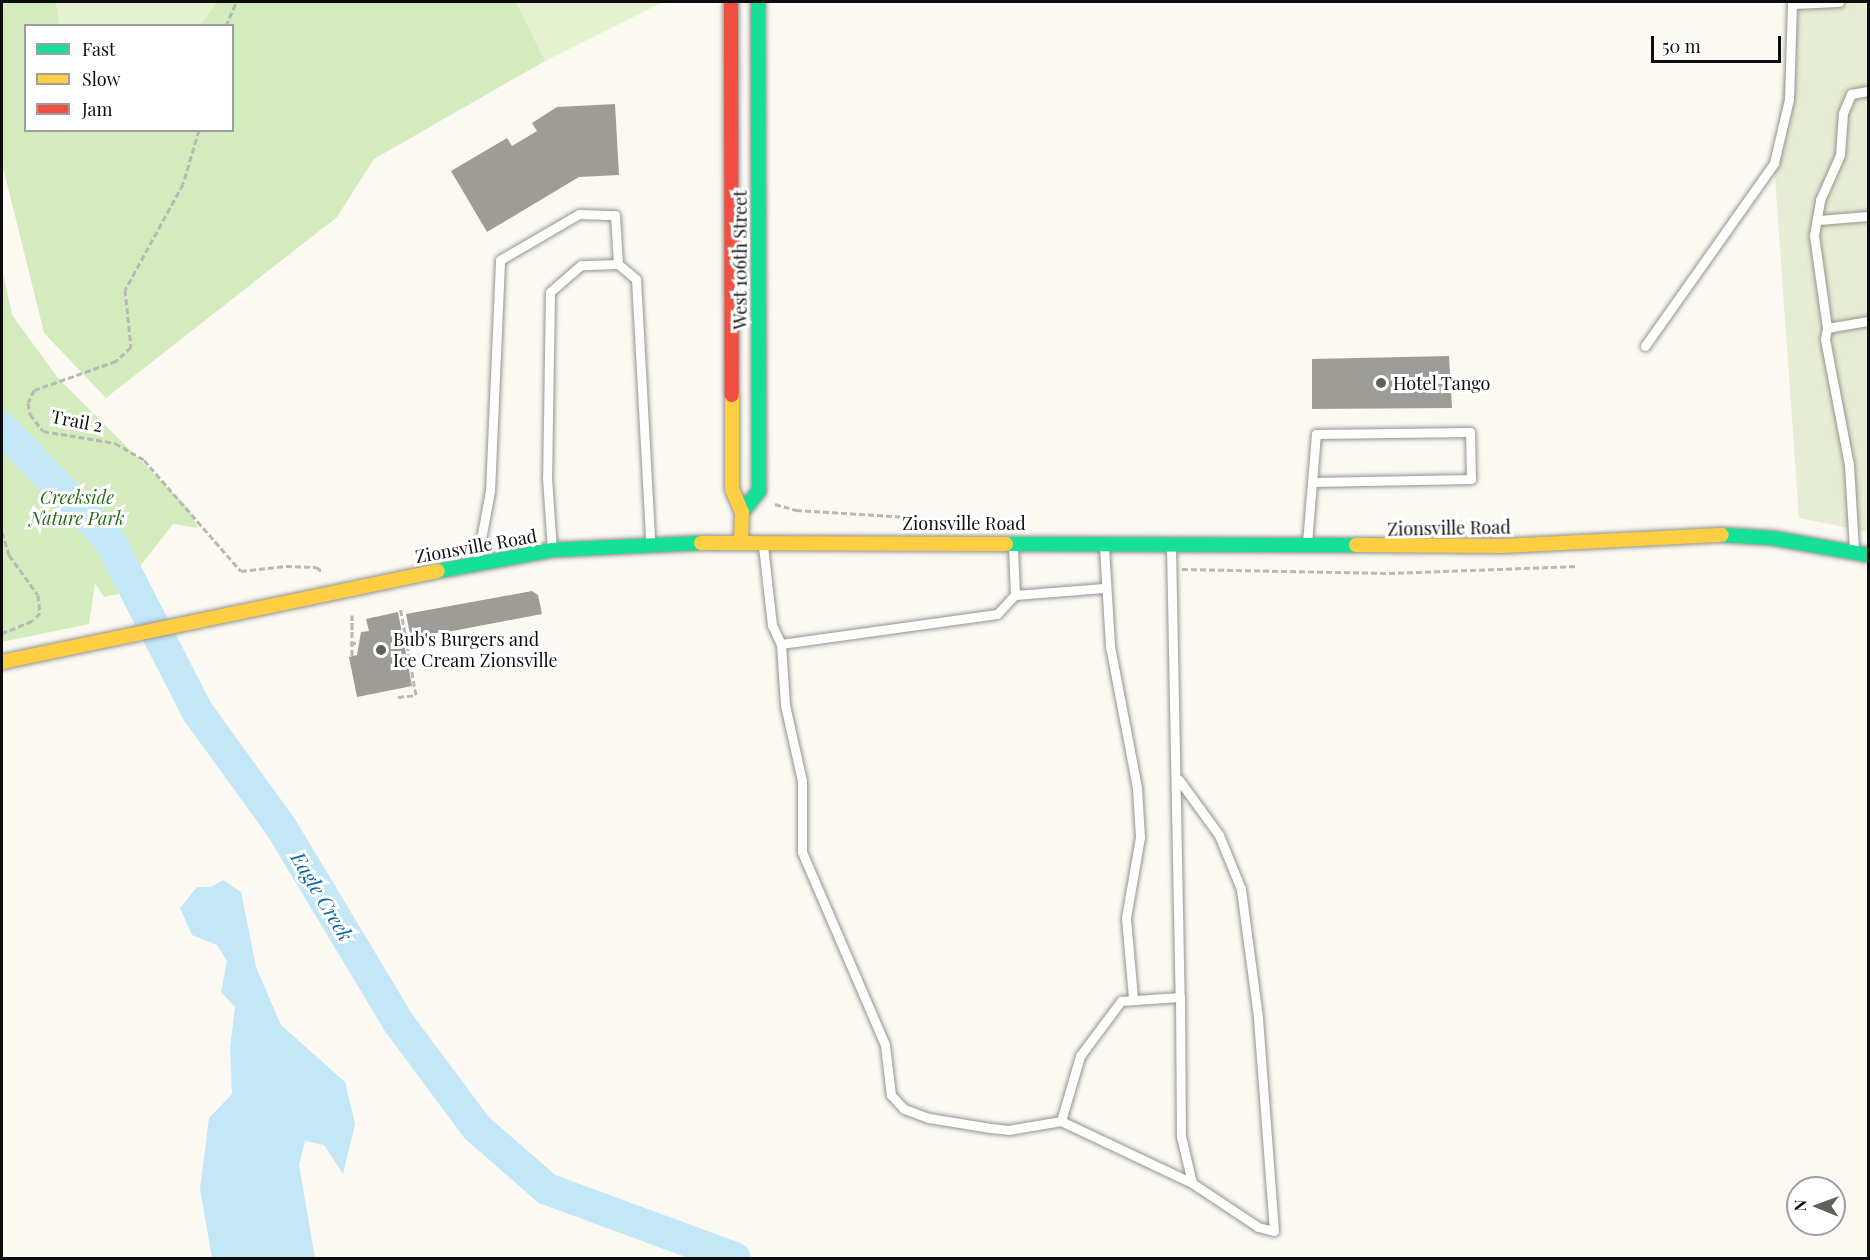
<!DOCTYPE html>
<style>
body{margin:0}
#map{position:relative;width:1870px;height:1260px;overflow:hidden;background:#fbf9f1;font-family:"Playfair Display",serif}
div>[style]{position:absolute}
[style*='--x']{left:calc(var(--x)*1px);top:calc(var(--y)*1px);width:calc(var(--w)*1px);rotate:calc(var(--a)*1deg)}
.green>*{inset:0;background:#e4f2cf}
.forest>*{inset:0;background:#d4ebbd}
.cemetery>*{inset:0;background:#e7edd4}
.water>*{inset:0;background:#c4e7f8}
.river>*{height:32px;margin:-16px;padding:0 16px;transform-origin:16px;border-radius:16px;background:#c4e7f8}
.building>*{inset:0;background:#9e9c97}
.path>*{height:3px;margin-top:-1.5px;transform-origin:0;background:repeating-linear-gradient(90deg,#b8b8b6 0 6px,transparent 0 9px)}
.roads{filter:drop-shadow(0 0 2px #949390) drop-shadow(0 0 2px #949390)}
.lane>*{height:9px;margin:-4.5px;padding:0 4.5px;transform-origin:4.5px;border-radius:4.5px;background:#fefefd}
.fast>*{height:14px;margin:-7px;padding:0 7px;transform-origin:7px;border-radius:7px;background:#16e098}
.slow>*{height:14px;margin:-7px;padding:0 7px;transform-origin:7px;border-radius:7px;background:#ffcf43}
.jam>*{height:14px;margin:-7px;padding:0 7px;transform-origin:7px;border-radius:7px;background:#f24e42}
.dots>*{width:16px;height:16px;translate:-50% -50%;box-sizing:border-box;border:3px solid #fff;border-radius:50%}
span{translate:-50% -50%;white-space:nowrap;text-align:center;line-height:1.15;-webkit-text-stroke:6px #fff;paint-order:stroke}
.street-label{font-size:18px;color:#0d0d0d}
.poi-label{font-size:18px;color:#0d0d0d}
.left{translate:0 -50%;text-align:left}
.park-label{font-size:18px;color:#2a6a18;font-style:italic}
.water-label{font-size:20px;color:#0d66a9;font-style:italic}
.frame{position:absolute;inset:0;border:3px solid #0d0d0d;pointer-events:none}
.legend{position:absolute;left:24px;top:24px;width:210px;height:108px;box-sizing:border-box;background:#fff;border:2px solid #9e9e9e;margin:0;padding:8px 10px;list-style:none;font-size:18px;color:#0d0d0d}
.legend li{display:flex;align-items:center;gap:12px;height:30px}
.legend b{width:30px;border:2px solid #9e9e9e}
.north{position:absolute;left:1786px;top:1176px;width:60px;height:60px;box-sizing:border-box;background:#fff;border:2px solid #9e9e9e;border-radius:50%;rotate:271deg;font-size:16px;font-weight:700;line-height:24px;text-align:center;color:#0d0d0d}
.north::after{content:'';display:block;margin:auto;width:21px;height:27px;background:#60605d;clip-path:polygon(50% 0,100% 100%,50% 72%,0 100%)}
.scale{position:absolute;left:1651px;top:36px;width:130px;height:27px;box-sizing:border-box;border:3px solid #0d0d0d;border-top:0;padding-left:8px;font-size:18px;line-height:21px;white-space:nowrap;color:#0d0d0d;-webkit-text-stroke:4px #fff;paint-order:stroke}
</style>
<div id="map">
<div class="green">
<i style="clip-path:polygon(54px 2px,217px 2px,201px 26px,59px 25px)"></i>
<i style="clip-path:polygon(516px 2px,663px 2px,545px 61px)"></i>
</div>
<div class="forest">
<i style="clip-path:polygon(2px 2px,56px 2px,59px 25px,26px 26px,26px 130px,232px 130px,232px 26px,201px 25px,217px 2px,516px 2px,545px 61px,374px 159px,337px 217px,106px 398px,44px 333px,2px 163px)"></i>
<i style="clip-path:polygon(2px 268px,12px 315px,58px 378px,189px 509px,198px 528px,173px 524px,118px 594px,104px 597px,95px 583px,89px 624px,2px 642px)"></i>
</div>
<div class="cemetery">
<i style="clip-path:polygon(1868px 2px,1868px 532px,1799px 518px,1774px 163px,1792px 4px)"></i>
</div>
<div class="water">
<i style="clip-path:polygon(223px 880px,241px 892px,256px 967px,281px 1025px,345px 1082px,355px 1124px,343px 1174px,324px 1145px,305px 1141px,299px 1165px,315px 1258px,212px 1258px,200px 1189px,209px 1118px,232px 1094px,230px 1048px,235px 1007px,221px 992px,227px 961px,217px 945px,192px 935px,180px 908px,197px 887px,211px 887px)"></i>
</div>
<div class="river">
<i style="--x:2;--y:428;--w:154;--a:46.1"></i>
<i style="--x:109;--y:539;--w:193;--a:62.9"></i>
<i style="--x:197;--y:711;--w:143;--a:54.1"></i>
<i style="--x:281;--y:827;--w:227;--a:59"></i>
<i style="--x:398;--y:1022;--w:132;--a:53.3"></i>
<i style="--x:477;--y:1128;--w:93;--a:41.1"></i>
<i style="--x:547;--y:1189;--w:200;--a:20.2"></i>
</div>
<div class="building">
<i style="clip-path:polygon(615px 104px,619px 175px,579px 177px,487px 232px,451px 171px,507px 138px,512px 146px,537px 131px,532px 123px,557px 107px)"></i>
<i style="clip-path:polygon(1449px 356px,1452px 408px,1312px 409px,1312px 359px)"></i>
<i style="clip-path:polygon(532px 591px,538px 595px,542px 614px,411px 639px,406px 614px)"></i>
<i style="clip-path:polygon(398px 612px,412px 686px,357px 697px,349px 657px,357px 655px,361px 632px,369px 631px,366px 619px)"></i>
</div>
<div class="path">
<i style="--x:226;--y:26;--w:26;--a:-67"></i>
<i style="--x:199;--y:130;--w:56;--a:106.5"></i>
<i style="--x:183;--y:184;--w:121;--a:118.7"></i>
<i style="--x:125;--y:290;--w:57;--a:84"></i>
<i style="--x:131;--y:347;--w:21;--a:137"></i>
<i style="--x:116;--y:361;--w:87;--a:160.5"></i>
<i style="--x:34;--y:390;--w:14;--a:115"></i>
<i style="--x:28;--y:403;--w:11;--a:80"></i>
<i style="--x:30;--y:414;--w:21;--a:53"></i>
<i style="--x:43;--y:431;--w:73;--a:9.5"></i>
<i style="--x:115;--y:443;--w:34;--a:30"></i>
<i style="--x:144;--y:460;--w:147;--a:48.9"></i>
<i style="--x:241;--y:571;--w:45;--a:-6.3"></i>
<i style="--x:286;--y:566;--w:30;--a:2"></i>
<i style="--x:316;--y:567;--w:9;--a:36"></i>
<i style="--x:775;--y:504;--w:22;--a:16"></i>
<i style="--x:796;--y:510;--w:177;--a:3.6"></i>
<i style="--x:2;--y:532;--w:24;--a:73"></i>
<i style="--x:9;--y:555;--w:49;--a:54.1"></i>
<i style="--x:38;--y:595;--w:18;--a:84"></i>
<i style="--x:40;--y:613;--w:11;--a:135"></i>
<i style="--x:32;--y:621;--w:32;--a:158"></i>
<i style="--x:1182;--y:569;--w:207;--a:1.1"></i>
<i style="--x:1389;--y:573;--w:189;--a:-2.1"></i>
<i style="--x:350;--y:644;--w:9;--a:-13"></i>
<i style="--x:352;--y:656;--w:41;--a:-90"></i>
<i style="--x:398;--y:697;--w:18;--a:-6"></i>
<i style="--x:416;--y:695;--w:90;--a:-100.2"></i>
</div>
<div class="roads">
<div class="lane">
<i style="--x:1792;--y:4;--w:47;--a:-2.4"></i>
<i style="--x:1819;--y:220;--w:49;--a:-4.7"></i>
<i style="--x:618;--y:264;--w:23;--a:40"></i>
<i style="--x:636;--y:279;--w:261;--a:86.9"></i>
<i style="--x:1827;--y:328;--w:94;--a:-98"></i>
<i style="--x:1814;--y:235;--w:36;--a:-80"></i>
<i style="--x:1820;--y:200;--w:49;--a:-66"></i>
<i style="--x:1840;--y:155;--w:42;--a:-85.9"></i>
<i style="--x:1843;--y:113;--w:21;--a:-67"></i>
<i style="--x:1851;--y:94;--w:17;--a:-10"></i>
<i style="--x:1645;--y:346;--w:224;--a:-54.8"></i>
<i style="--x:1774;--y:163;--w:66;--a:-76.8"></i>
<i style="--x:1789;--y:99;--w:97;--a:-88.2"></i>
<i style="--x:1307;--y:543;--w:109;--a:-85.3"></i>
<i style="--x:1316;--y:434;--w:154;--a:-0.7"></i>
<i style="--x:1470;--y:432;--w:47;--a:88.8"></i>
<i style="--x:1471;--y:479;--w:159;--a:178.9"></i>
<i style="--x:763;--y:546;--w:80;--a:83.5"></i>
<i style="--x:772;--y:625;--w:21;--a:65"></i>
<i style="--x:781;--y:644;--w:61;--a:86.2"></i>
<i style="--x:785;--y:705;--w:78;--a:77.4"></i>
<i style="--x:802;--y:781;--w:71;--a:90"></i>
<i style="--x:802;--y:852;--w:210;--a:66.7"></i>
<i style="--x:885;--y:1045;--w:50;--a:83.2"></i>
<i style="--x:891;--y:1095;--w:19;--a:47"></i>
<i style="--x:904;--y:1109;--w:27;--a:20"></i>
<i style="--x:929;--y:1118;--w:62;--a:9.3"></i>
<i style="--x:990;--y:1128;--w:18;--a:6"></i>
<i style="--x:1008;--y:1130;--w:54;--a:-9.6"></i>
<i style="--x:1061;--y:1121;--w:68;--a:-73.7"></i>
<i style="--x:1080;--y:1056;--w:69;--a:-53.3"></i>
<i style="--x:1121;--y:1001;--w:59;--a:-3.9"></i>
<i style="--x:1180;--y:997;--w:139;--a:89.6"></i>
<i style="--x:1181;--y:1136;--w:48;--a:76.8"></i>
<i style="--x:1192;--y:1183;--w:79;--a:33.7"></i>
<i style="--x:1258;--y:1227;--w:16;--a:14"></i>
<i style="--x:1274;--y:1231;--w:215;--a:-94.3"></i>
<i style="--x:1258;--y:1017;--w:129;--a:-97.6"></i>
<i style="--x:1241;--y:889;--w:58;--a:-112.2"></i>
<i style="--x:1219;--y:835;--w:68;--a:-126"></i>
<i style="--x:1171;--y:546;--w:451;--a:88.9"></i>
<i style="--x:1013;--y:547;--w:48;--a:87.6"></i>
<i style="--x:1015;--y:595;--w:89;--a:-4.5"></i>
<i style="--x:1104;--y:547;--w:99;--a:86.5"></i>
<i style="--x:1110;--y:646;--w:145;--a:79.2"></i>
<i style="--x:1137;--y:788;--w:49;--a:86.5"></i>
<i style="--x:1140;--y:837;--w:82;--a:99.8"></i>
<i style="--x:1126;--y:918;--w:80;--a:85"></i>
<i style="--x:1854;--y:549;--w:84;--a:-93.4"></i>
<i style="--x:1849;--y:465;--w:128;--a:-100.8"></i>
<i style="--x:1825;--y:339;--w:11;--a:-80"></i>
<i style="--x:1827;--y:328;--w:42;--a:-9.7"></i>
<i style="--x:477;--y:561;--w:71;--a:-79.5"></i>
<i style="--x:490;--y:491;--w:231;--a:-87.5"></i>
<i style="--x:500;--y:260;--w:91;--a:-30.2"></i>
<i style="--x:579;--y:214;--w:36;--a:2"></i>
<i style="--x:615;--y:215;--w:49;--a:86.5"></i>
<i style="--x:618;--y:264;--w:37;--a:178"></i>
<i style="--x:581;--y:265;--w:41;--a:138.9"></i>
<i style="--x:550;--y:292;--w:186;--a:90.9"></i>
<i style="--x:547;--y:478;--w:71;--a:86"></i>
<i style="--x:781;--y:644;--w:218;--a:-7.9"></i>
<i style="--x:997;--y:614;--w:26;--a:-47"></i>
<i style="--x:1061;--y:1121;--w:145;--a:25.3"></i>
</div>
<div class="fast">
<i style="--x:742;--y:512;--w:27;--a:-51"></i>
<i style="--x:759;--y:491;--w:489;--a:-90.1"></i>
<i style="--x:1722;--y:535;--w:50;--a:3.4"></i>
<i style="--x:1772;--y:538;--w:97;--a:10"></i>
<i style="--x:1006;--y:544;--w:350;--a:0.2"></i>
<i style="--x:438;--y:571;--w:116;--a:-10.4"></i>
<i style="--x:552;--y:550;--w:149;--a:-2.7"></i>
</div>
<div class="slow">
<i style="--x:732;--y:395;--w:94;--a:90"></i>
<i style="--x:732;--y:489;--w:25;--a:67"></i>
<i style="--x:742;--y:512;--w:29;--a:92"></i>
<i style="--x:701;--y:543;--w:305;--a:0.2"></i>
<i style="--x:1356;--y:545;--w:146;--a:0.4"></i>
<i style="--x:1502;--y:546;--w:220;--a:-2.9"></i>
<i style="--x:2;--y:662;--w:445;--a:-11.8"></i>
</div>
<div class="jam">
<i style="--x:731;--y:2;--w:393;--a:89.9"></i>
</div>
</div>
<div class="dots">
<i style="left:1381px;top:383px;background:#60605d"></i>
<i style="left:381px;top:650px;background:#60605d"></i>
</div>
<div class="street-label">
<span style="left:740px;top:260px;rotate:-90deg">West 106th Street</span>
<span style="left:77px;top:421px;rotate:11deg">Trail 2</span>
<span style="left:964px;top:523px">Zionsville Road</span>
<span style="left:1449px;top:528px;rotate:-1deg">Zionsville Road</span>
<span style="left:476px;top:546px;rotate:-10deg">Zionsville Road</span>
</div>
<div class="poi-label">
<span class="left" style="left:1393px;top:383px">Hotel Tango</span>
<span class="left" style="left:393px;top:650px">Bub's Burgers and<br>Ice Cream Zionsville</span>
</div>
<div class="park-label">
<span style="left:77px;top:508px">Creekside<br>Nature Park</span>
</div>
<div class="water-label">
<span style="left:323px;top:896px;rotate:59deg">Eagle Creek</span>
</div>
<div class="frame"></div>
<ul class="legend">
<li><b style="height:8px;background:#16e098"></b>Fast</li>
<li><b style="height:8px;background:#ffcf43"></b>Slow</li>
<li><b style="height:8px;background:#f24e42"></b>Jam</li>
</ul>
<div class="north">N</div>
<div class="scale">50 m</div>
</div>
